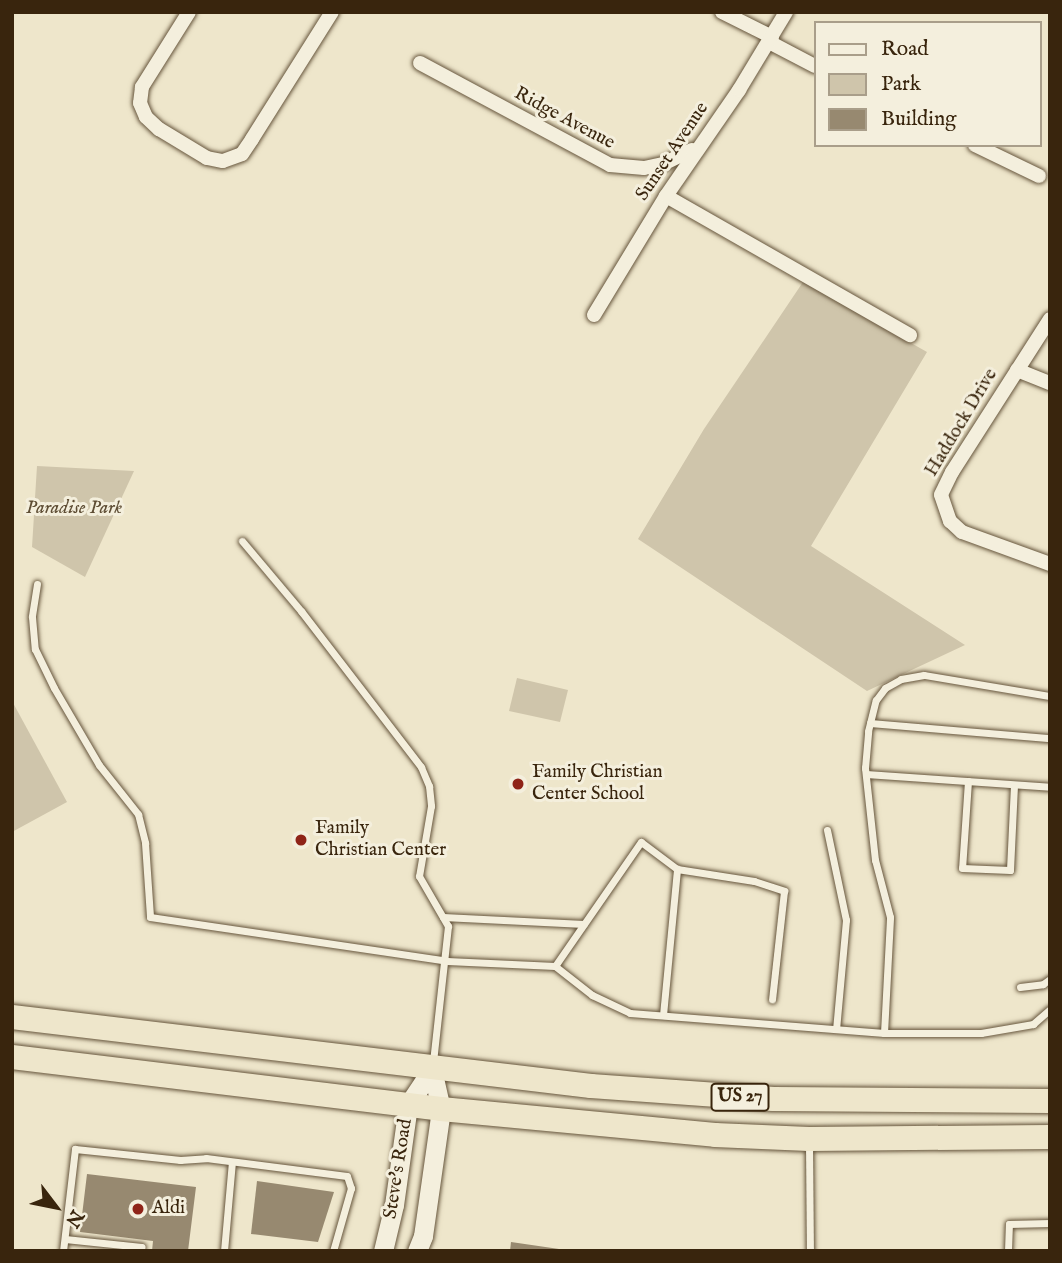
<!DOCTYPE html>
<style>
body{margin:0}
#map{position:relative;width:1062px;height:1263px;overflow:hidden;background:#eee6cb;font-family:"IM FELL English",serif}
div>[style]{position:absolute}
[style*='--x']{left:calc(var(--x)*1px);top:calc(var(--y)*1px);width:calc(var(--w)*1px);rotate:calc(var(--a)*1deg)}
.green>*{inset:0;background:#cfc5ab}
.building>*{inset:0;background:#978970}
.roads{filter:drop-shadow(0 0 2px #66553c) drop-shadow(0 0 2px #66553c)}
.lane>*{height:7px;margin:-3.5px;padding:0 3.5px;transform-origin:3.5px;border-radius:3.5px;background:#f4efdd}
.street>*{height:14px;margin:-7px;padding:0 7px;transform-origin:7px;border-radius:7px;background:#f4efdd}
.secondary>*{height:19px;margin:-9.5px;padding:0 9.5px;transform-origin:9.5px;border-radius:9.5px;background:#f4efdd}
.highway>*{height:24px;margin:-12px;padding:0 12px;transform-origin:12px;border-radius:12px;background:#eee6cb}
.dots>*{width:19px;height:19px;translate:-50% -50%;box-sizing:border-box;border:4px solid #f4efdd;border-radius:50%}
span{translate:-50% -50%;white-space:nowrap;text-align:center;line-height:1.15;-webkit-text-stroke:6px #f4efdd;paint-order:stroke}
.shield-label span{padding:2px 5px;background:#f4efdd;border:2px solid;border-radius:5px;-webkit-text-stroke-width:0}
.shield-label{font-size:18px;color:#39250d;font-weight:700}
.street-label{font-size:19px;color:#39250d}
.park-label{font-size:19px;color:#5e4d34;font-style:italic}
.poi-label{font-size:19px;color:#39250d}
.left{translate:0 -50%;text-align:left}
.frame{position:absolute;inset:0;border:14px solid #39250d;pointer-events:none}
.legend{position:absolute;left:814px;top:21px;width:228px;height:126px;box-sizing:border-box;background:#f4efdd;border:2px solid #a99e8a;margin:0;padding:9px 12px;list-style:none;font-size:21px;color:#39250d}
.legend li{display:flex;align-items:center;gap:14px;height:35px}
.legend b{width:35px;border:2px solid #a99e8a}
.north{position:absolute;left:21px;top:1172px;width:70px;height:70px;-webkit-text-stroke:5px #f4efdd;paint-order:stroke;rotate:122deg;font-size:19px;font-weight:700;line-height:28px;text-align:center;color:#39250d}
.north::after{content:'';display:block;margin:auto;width:24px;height:32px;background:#39250d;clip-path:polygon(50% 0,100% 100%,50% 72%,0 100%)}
</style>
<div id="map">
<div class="green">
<i style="clip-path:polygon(803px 282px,927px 352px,811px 546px,965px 645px,867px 691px,638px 539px,704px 429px)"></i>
<i style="clip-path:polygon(37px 466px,134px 471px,85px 577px,32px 547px)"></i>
<i style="clip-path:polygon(517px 678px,568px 690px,560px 722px,509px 711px)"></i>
<i style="clip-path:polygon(12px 701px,67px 802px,12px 832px)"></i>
</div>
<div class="building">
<i style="clip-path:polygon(87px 1174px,196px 1187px,188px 1251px,152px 1251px,153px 1241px,80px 1232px)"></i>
<i style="clip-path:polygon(257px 1181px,334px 1192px,318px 1242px,251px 1234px)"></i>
<i style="clip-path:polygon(511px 1242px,559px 1249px,559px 1251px,510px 1251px)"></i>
</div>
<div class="roads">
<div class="lane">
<i style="--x:242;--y:541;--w:92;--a:49.9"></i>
<i style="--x:301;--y:611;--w:197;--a:52.4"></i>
<i style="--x:421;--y:767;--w:21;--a:67"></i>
<i style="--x:429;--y:786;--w:20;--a:84"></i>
<i style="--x:431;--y:806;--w:71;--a:99.7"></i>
<i style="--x:419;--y:876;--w:58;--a:59.9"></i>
<i style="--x:448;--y:926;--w:136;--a:96.3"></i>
<i style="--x:37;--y:584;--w:33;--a:99"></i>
<i style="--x:32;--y:617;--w:32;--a:85"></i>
<i style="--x:35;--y:649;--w:43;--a:64"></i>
<i style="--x:54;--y:688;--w:89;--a:59.7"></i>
<i style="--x:99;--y:765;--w:63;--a:51.5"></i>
<i style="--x:138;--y:814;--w:30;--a:76"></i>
<i style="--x:145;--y:843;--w:74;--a:86.1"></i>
<i style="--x:150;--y:917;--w:300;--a:8.4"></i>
<i style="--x:447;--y:961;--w:108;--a:2.7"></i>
<i style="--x:555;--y:966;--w:47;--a:38.1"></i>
<i style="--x:592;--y:995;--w:42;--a:25.3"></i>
<i style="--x:630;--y:1013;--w:255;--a:4.5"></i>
<i style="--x:884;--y:1033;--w:97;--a:0"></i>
<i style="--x:981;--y:1033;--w:53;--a:-9.8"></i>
<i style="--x:1033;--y:1024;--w:23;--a:-41"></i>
<i style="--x:870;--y:723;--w:181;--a:4.8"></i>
<i style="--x:866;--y:774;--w:184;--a:4"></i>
<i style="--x:968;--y:781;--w:87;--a:93.9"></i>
<i style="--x:962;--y:868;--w:48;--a:2.4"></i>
<i style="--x:1010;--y:870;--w:85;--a:-87.3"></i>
<i style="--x:827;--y:830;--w:92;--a:78.1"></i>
<i style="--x:846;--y:920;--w:109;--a:95.2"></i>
<i style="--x:443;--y:917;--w:141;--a:2.8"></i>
<i style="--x:555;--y:966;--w:151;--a:-55.3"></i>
<i style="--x:641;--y:842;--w:45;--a:36.9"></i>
<i style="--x:677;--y:869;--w:78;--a:8.9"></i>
<i style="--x:754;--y:881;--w:32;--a:18"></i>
<i style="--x:784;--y:891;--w:109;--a:96.3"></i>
<i style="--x:1020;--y:987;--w:23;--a:-7"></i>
<i style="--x:1043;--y:984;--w:9;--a:-36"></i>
<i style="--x:663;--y:1015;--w:147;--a:-84.5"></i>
<i style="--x:884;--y:1033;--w:116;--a:-87"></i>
<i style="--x:890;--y:917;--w:59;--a:-104.7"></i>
<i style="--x:875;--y:860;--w:93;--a:-96.2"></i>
<i style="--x:865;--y:768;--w:37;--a:-85"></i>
<i style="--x:868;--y:731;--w:32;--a:-76"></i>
<i style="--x:876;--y:700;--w:15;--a:-53"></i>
<i style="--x:885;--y:688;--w:18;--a:-29"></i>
<i style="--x:901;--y:679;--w:23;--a:-10"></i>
<i style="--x:924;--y:675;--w:128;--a:9.5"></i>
<i style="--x:809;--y:1143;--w:108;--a:89.5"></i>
<i style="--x:65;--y:1239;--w:77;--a:5.9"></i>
<i style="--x:63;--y:1251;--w:103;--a:-83.3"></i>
<i style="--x:75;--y:1149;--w:106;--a:6"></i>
<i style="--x:180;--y:1160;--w:26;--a:-4"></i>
<i style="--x:206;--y:1158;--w:142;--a:7.3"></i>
<i style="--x:347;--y:1176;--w:13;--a:72"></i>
<i style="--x:351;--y:1188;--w:66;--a:105.9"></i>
<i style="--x:224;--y:1251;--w:89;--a:-84.9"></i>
<i style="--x:1008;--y:1251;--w:27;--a:-88"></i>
<i style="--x:1009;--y:1224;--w:41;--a:-1.4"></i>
</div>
<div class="street">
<i style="--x:189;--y:12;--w:89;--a:122.1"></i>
<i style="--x:142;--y:87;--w:16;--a:97"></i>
<i style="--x:140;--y:103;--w:15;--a:67"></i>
<i style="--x:146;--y:117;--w:18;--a:43"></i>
<i style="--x:159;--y:129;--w:56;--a:31.1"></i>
<i style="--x:207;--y:158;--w:16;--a:11"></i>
<i style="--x:223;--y:161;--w:20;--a:-20"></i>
<i style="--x:242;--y:154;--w:18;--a:-56"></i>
<i style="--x:252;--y:139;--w:150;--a:-57.8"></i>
<i style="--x:722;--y:12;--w:56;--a:26.6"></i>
<i style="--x:769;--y:42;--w:52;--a:27.6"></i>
<i style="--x:420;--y:63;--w:216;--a:28.2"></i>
<i style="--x:610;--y:165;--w:34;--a:5"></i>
<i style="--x:644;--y:168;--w:19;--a:-12"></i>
<i style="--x:663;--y:164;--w:32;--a:-26"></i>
<i style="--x:975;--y:145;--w:71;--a:25.8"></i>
<i style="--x:666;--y:196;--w:281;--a:29.7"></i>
<i style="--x:594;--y:315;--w:139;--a:-58.8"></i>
<i style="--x:666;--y:196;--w:129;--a:-55.4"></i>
<i style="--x:739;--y:90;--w:91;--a:-58.9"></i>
<i style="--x:1050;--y:319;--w:182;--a:122.6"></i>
<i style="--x:952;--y:472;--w:25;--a:116"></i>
<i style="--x:941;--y:495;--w:28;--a:71"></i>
<i style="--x:950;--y:521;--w:16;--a:43"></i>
<i style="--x:962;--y:532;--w:94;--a:20"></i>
<i style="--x:1017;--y:370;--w:35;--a:22"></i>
</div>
<div class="secondary">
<i style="--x:383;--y:1251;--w:47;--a:-76.6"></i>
<i style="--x:394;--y:1205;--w:101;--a:-82"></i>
<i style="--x:408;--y:1105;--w:43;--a:-56.3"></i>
<i style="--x:417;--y:1251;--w:16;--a:-68"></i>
<i style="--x:423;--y:1236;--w:128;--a:-81.9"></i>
<i style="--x:441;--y:1109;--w:41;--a:-102.7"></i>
</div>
<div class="highway">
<i style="--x:12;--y:1017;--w:583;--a:6.8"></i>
<i style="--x:591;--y:1086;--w:183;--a:4.1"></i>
<i style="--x:774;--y:1099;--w:276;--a:0.4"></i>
<i style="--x:12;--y:1057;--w:432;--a:6.9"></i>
<i style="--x:441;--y:1109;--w:275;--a:5.4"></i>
<i style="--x:715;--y:1135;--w:94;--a:2.4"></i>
<i style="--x:809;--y:1139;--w:241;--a:-0.5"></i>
</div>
</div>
<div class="dots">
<i style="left:518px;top:784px;background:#8f2418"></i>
<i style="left:301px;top:840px;background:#8f2418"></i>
<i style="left:138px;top:1209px;background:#8f2418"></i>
</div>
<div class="shield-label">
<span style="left:740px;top:1097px">US 27</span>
</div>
<div class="street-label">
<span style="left:564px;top:119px;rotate:28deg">Ridge Avenue</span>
<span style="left:673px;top:152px;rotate:-56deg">Sunset Avenue</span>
<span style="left:962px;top:423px;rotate:-59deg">Haddock Drive</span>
<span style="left:399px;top:1169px;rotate:-81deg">Steve's Road</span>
</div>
<div class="park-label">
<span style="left:74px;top:509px">Paradise Park</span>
</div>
<div class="poi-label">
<span class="left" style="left:532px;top:784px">Family Christian<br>Center School</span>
<span class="left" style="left:315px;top:840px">Family<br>Christian Center</span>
<span class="left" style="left:152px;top:1209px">Aldi</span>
</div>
<div class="frame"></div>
<ul class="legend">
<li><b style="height:9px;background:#f4efdd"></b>Road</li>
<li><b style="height:19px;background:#cfc5ab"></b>Park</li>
<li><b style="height:19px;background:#978970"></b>Building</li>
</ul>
<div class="north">N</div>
</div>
